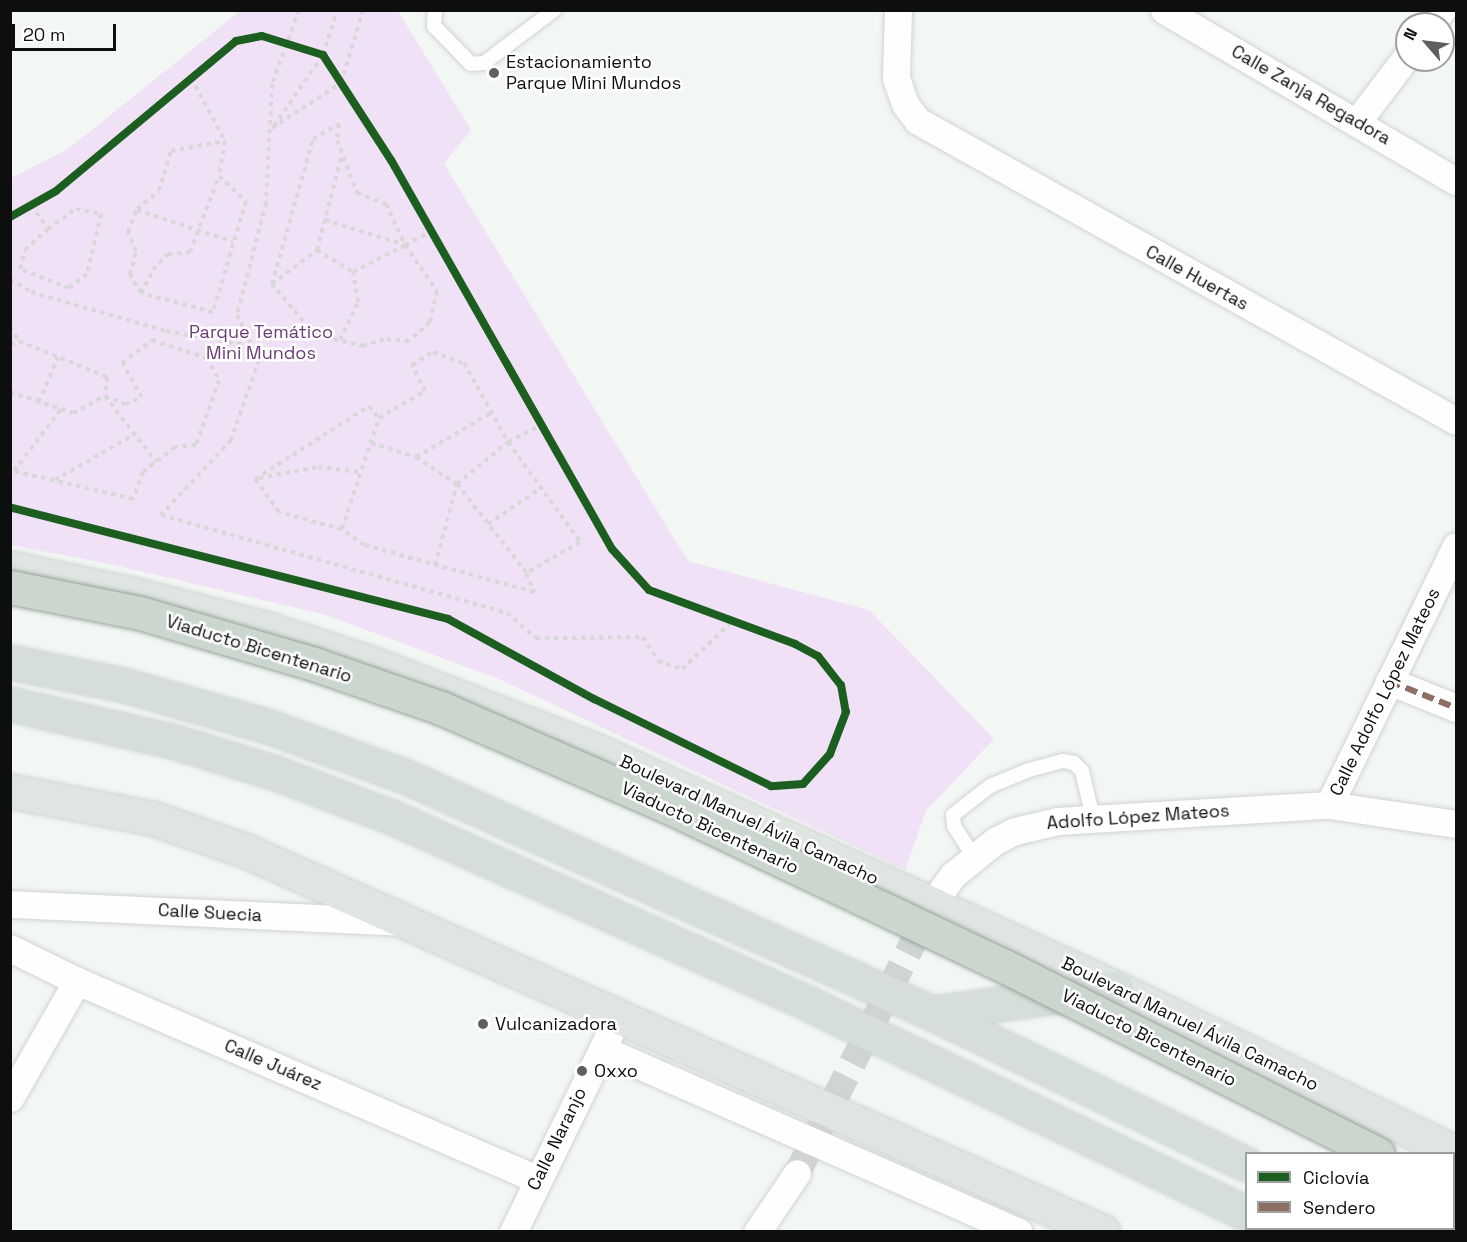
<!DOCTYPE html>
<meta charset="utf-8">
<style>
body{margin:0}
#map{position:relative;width:1467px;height:1242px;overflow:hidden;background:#f3f7f4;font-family:"Space Grotesk",sans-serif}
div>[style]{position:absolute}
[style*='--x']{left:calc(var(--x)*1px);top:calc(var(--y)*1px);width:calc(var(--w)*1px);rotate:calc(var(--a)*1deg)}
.green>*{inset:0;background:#f1e1f6}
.minor-tunnel>*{height:27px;margin-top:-13.5px;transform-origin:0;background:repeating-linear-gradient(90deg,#d0d4d2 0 27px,transparent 0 41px)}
.path>*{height:4px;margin-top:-2px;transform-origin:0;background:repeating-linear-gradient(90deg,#d8d8d8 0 4.5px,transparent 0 9px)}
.roads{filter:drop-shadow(0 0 2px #d0d4d1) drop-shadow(0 0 2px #d0d4d1)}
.service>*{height:14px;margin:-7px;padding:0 7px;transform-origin:7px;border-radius:7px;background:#fdfefd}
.minor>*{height:27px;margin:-13.5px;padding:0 13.5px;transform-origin:13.5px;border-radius:13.5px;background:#fdfefd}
.primary>*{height:33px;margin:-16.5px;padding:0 16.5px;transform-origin:16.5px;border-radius:16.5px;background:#dfe5e1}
.trunk>*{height:33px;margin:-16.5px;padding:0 16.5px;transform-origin:16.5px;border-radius:16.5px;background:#d5ded8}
.motorway>*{height:33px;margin:-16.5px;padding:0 16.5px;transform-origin:16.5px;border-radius:16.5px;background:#cbd6cf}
.bridges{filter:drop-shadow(0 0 2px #97a39b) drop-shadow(0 0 2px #97a39b)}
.motorway-bridge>*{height:33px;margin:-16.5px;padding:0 16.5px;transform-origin:16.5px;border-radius:16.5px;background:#cbd6cf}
.quiet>*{height:6px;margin-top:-3px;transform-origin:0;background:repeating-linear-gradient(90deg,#8d6e63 0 12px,transparent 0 18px)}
.cycleway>*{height:8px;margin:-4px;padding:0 4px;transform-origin:4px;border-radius:4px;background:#1b5e20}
.dots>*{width:16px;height:16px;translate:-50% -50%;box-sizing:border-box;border:3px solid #fff;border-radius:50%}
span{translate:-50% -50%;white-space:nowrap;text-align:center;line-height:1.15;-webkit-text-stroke:5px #fff;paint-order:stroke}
.poi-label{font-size:18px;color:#0d0f0e}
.left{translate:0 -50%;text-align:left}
.street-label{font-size:18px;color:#0d0f0e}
.park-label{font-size:18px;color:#6c3a76}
.frame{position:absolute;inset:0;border:12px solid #0d0f0e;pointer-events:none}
.legend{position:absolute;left:1245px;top:1152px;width:210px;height:78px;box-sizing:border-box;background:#fff;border:2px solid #9e9f9f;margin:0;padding:8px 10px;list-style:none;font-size:18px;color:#0d0f0e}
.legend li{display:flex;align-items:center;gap:12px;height:30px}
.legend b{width:30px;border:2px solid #9e9f9f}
.north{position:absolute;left:1395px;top:12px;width:60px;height:60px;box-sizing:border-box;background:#fff;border:2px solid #9e9f9f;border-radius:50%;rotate:298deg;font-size:16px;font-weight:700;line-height:24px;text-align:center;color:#0d0f0e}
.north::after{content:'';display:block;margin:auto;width:21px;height:27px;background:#5e605e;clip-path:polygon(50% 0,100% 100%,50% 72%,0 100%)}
.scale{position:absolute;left:12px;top:24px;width:104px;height:27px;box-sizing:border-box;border:3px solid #0d0f0e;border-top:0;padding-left:8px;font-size:18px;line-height:21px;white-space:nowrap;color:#0d0f0e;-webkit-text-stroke:4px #fff;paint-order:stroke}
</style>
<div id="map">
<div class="green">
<i style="clip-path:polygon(240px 11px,398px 11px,471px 130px,444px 164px,688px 561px,869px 610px,994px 739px,926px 811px,905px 870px,501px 680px,326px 615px,114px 565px,11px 545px,11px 178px,68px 149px)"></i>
</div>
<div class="minor-tunnel">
<i style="--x:797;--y:1173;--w:296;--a:-63.3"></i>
</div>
<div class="path">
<i style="--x:299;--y:10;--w:79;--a:110"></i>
<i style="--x:272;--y:84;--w:119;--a:92.9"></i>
<i style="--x:266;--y:203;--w:116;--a:104.5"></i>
<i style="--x:237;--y:315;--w:50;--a:63.9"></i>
<i style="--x:259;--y:360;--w:85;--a:109.3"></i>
<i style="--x:231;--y:440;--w:103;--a:133"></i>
<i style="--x:161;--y:515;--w:360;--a:15.8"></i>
<i style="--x:507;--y:613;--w:38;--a:41"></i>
<i style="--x:536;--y:638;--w:107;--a:-0.5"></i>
<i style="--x:643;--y:637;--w:28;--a:58"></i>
<i style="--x:658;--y:661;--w:25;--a:18"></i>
<i style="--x:682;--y:669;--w:70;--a:-43.3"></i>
<i style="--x:191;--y:78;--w:72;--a:61.6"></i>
<i style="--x:225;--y:141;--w:36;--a:100"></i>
<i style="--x:219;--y:176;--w:37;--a:43"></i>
<i style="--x:246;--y:201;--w:116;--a:106.6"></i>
<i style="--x:213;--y:312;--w:74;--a:-165.2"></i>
<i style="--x:141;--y:293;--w:21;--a:-121"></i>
<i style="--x:130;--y:275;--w:25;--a:-76"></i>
<i style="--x:136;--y:251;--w:21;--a:-113"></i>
<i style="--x:128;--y:232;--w:25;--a:-69"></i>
<i style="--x:137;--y:209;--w:28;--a:-39"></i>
<i style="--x:159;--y:191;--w:42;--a:-73.3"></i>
<i style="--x:171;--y:151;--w:55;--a:-10.5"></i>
<i style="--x:274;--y:126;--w:86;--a:-55.4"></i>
<i style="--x:323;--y:55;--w:47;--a:-72.7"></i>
<i style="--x:272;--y:128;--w:82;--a:-33.1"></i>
<i style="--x:341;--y:83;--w:76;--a:-73.2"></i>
<i style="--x:31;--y:205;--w:29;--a:55"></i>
<i style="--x:48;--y:229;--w:34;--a:-36"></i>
<i style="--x:76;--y:209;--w:25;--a:11"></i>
<i style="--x:101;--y:214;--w:62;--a:103.1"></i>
<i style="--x:87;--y:274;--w:23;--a:142"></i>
<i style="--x:69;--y:288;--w:53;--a:-158.8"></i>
<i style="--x:20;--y:269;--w:20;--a:-75"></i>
<i style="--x:25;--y:250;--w:31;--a:-42"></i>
<i style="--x:137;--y:210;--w:101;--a:18.4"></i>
<i style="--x:325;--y:220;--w:84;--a:17.4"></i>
<i style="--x:405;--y:245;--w:56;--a:55.2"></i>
<i style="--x:437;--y:291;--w:32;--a:103"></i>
<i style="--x:430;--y:322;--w:28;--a:138"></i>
<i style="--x:409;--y:341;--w:25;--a:-175"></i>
<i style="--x:384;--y:339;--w:21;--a:161"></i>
<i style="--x:364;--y:346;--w:50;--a:-167.3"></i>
<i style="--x:315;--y:335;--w:67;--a:-130.1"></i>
<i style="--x:272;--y:284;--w:151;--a:-74.2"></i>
<i style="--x:313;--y:139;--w:30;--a:-30"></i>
<i style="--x:339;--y:124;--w:16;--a:97"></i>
<i style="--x:337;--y:140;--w:57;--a:69.3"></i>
<i style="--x:357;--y:193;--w:31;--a:21"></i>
<i style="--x:386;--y:204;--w:45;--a:65.1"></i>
<i style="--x:405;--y:245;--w:30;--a:-27"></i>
<i style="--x:317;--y:250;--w:98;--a:-75.3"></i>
<i style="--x:10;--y:279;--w:25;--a:32"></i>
<i style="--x:31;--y:292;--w:141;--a:16.1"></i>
<i style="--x:166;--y:331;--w:86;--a:10"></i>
<i style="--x:272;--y:284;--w:56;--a:-37.1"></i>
<i style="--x:317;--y:250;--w:42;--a:31.4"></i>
<i style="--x:141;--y:293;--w:26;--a:-62"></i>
<i style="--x:153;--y:270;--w:22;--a:-47"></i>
<i style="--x:168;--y:254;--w:22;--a:-5"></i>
<i style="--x:190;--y:252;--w:81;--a:-69.1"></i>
<i style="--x:10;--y:327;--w:17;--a:57"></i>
<i style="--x:19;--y:341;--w:95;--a:22.2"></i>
<i style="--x:107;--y:377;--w:19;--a:96"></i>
<i style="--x:105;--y:396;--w:22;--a:22"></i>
<i style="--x:125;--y:404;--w:18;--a:-22"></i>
<i style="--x:142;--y:397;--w:39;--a:-120"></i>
<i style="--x:122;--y:363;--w:38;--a:-37"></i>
<i style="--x:152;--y:340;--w:57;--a:18.4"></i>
<i style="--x:206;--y:358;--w:26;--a:59"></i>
<i style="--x:219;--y:380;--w:69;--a:109.5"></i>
<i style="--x:196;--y:445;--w:21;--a:175"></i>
<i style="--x:175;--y:447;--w:41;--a:142"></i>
<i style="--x:143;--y:472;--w:29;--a:110"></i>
<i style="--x:133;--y:499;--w:126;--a:-166.7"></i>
<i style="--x:340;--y:340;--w:42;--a:-64.7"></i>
<i style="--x:358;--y:302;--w:30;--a:-99"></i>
<i style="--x:353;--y:272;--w:57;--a:-27"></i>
<i style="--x:10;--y:345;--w:10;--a:-24"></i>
<i style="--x:10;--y:392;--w:66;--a:18.4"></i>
<i style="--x:73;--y:413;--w:36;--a:-28"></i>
<i style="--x:105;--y:396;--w:83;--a:52.3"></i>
<i style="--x:39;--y:402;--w:49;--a:-67.1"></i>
<i style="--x:371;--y:443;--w:47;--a:17.3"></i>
<i style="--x:416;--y:457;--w:87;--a:-30.4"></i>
<i style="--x:416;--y:457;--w:49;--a:33.4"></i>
<i style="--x:457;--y:484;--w:112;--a:51.9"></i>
<i style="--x:14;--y:471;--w:78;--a:-52.8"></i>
<i style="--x:259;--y:478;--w:60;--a:-10.6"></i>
<i style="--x:318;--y:467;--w:43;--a:6.6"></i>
<i style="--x:55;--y:480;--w:92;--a:-29.9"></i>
<i style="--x:488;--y:524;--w:64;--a:-34.2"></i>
<i style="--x:342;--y:529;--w:117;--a:-71.6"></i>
<i style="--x:435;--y:565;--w:84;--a:-74.8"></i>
<i style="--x:457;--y:484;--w:66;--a:-39.5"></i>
<i style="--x:508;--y:442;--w:123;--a:54.2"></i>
<i style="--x:580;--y:542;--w:62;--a:150.1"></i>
<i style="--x:526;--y:573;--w:21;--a:67"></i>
<i style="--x:534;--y:592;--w:176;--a:-164.5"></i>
<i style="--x:364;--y:545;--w:27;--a:-144"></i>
<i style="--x:342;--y:529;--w:65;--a:-164.9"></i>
<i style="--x:279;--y:512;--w:41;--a:-126"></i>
<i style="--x:255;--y:479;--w:135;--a:-32.6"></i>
<i style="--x:369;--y:406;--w:16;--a:50"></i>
<i style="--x:379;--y:418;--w:53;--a:-30.4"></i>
<i style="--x:425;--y:391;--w:29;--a:-117"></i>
<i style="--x:412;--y:365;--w:25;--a:-32"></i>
<i style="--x:433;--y:352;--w:33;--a:20"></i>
<i style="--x:464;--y:363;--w:90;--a:60.9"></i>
<i style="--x:508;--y:442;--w:37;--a:-27"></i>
</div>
<div class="roads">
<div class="service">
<i style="--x:435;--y:10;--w:16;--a:94"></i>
<i style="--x:434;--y:26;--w:53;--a:45.8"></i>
<i style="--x:471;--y:64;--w:13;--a:-4"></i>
<i style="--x:484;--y:63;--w:88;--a:-37.1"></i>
<i style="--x:973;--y:856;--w:36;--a:-122"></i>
<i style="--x:954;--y:826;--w:11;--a:-95"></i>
<i style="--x:953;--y:815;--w:47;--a:-38.1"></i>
<i style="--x:990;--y:786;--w:42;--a:-22.3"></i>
<i style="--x:1029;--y:770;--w:35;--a:-15"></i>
<i style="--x:1063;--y:761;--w:11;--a:10"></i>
<i style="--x:1074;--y:763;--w:11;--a:45"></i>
<i style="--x:1082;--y:771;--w:48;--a:76.8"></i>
</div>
<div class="minor">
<i style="--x:898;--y:10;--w:68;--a:91.7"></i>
<i style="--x:896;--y:78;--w:28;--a:71"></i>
<i style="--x:905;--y:104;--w:21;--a:53"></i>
<i style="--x:918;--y:121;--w:616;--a:29.14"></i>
<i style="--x:1164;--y:10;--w:338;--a:30.4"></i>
<i style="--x:1431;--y:24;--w:18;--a:-52"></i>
<i style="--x:1357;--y:122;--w:83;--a:-52.9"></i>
<i style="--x:1389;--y:681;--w:72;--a:21.9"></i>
<i style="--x:1329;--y:805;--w:288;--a:-63.9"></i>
<i style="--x:937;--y:897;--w:27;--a:-54"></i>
<i style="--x:953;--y:875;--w:54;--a:-39"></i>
<i style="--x:995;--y:841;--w:22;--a:-27"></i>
<i style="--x:1015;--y:831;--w:43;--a:-13.4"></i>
<i style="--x:1057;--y:821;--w:272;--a:-3.4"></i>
<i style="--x:1329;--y:805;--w:128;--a:8.5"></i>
<i style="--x:10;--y:904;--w:389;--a:2.6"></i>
<i style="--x:10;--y:948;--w:75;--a:26.2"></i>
<i style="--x:77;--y:981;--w:501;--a:23.29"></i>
<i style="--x:602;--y:1049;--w:455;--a:23.7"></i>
<i style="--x:10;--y:1098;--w:135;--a:-60.2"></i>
<i style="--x:513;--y:1232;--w:221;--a:-64"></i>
<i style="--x:757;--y:1232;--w:71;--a:-55.9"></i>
</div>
<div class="primary">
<i style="--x:10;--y:568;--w:129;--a:12.1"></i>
<i style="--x:136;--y:595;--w:139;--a:14.5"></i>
<i style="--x:271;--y:630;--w:111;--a:18.4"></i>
<i style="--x:376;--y:665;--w:235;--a:21.2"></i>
<i style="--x:595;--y:750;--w:573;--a:24.55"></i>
<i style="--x:1116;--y:988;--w:378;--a:25.9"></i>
<i style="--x:10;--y:791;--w:145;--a:10.8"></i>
<i style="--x:152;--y:818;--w:97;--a:19.2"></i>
<i style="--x:244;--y:850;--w:940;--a:23.97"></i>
</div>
<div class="trunk">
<i style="--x:10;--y:662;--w:116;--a:11.4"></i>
<i style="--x:124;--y:685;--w:152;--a:16"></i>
<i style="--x:270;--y:727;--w:148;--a:20.1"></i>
<i style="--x:409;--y:778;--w:573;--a:24.2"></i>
<i style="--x:932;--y:1013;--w:348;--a:25.7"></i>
<i style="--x:10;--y:704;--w:166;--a:12.9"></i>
<i style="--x:172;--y:741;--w:106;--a:17.1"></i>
<i style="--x:273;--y:772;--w:129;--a:20.8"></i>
<i style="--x:394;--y:818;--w:455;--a:24.1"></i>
<i style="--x:809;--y:1004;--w:484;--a:25.6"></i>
<i style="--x:932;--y:1013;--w:186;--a:-7.7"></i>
<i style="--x:1279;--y:1228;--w:7;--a:34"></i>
<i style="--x:1381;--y:1228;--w:7;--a:34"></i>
</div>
<div class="motorway">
<i style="--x:1454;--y:1190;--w:2;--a:27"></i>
</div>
</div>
<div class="bridges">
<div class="motorway-bridge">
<i style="--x:10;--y:587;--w:133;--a:11.3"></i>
<i style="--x:140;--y:613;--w:181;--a:16.3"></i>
<i style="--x:314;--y:664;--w:134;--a:19.1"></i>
<i style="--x:441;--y:708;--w:251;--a:23.5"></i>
<i style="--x:671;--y:808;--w:371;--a:25.4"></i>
<i style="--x:1006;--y:967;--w:416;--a:26.7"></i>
</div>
</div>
<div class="quiet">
<i style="--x:1389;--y:681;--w:72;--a:21.9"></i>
</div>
<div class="cycleway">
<i style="--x:10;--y:217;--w:53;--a:-29.5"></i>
<i style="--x:56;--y:191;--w:234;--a:-39.8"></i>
<i style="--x:236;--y:41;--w:26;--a:-11"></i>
<i style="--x:262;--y:36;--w:64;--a:17.3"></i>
<i style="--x:323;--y:55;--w:125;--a:57.1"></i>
<i style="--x:391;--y:160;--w:447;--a:60.4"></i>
<i style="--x:612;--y:549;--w:55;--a:47.9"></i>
<i style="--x:649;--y:590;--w:156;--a:20.3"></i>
<i style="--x:795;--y:644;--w:26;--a:28"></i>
<i style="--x:818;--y:656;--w:37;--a:52"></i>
<i style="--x:841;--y:685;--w:27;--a:80"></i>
<i style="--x:846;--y:712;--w:45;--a:110.9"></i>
<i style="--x:830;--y:754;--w:40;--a:132"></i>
<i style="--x:803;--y:784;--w:32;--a:176"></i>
<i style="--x:771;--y:786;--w:197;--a:-153.8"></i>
<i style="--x:594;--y:699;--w:166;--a:-151.3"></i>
<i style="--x:448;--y:619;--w:452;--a:-165.7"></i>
</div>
<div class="dots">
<i style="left:494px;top:73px;background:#5e605e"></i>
<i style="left:483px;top:1024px;background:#5e605e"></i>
<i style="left:582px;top:1071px;background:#5e605e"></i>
</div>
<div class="poi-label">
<span class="left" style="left:506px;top:73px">Estacionamiento<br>Parque Mini Mundos</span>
<span class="left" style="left:495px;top:1024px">Vulcanizadora</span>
<span class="left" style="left:594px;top:1071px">Oxxo</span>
</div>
<div class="street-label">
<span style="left:1311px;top:95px;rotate:30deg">Calle Zanja Regadora</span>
<span style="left:1197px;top:278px;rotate:29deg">Calle Huertas</span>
<span style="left:259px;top:649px;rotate:17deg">Viaducto Bicentenario</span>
<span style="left:1385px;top:692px;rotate:-64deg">Calle Adolfo López Mateos</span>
<span style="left:1138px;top:817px;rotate:-4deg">Adolfo López Mateos</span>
<span style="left:749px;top:820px;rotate:25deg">Boulevard Manuel Ávila Camacho</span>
<span style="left:710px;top:828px;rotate:25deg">Viaducto Bicentenario</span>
<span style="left:210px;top:913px;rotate:3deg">Calle Suecia</span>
<span style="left:1190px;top:1024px;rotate:26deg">Boulevard Manuel Ávila Camacho</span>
<span style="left:1149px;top:1038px;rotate:27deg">Viaducto Bicentenario</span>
<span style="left:273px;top:1065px;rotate:23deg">Calle Juárez</span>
<span style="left:557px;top:1139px;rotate:-64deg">Calle Naranjo</span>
</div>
<div class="park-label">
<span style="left:261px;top:343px">Parque Temático<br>Mini Mundos</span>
</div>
<div class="frame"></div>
<ul class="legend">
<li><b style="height:8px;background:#1b5e20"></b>Ciclovía</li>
<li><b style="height:8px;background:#8d6e63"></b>Sendero</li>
</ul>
<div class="north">N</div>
<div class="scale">20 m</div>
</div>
